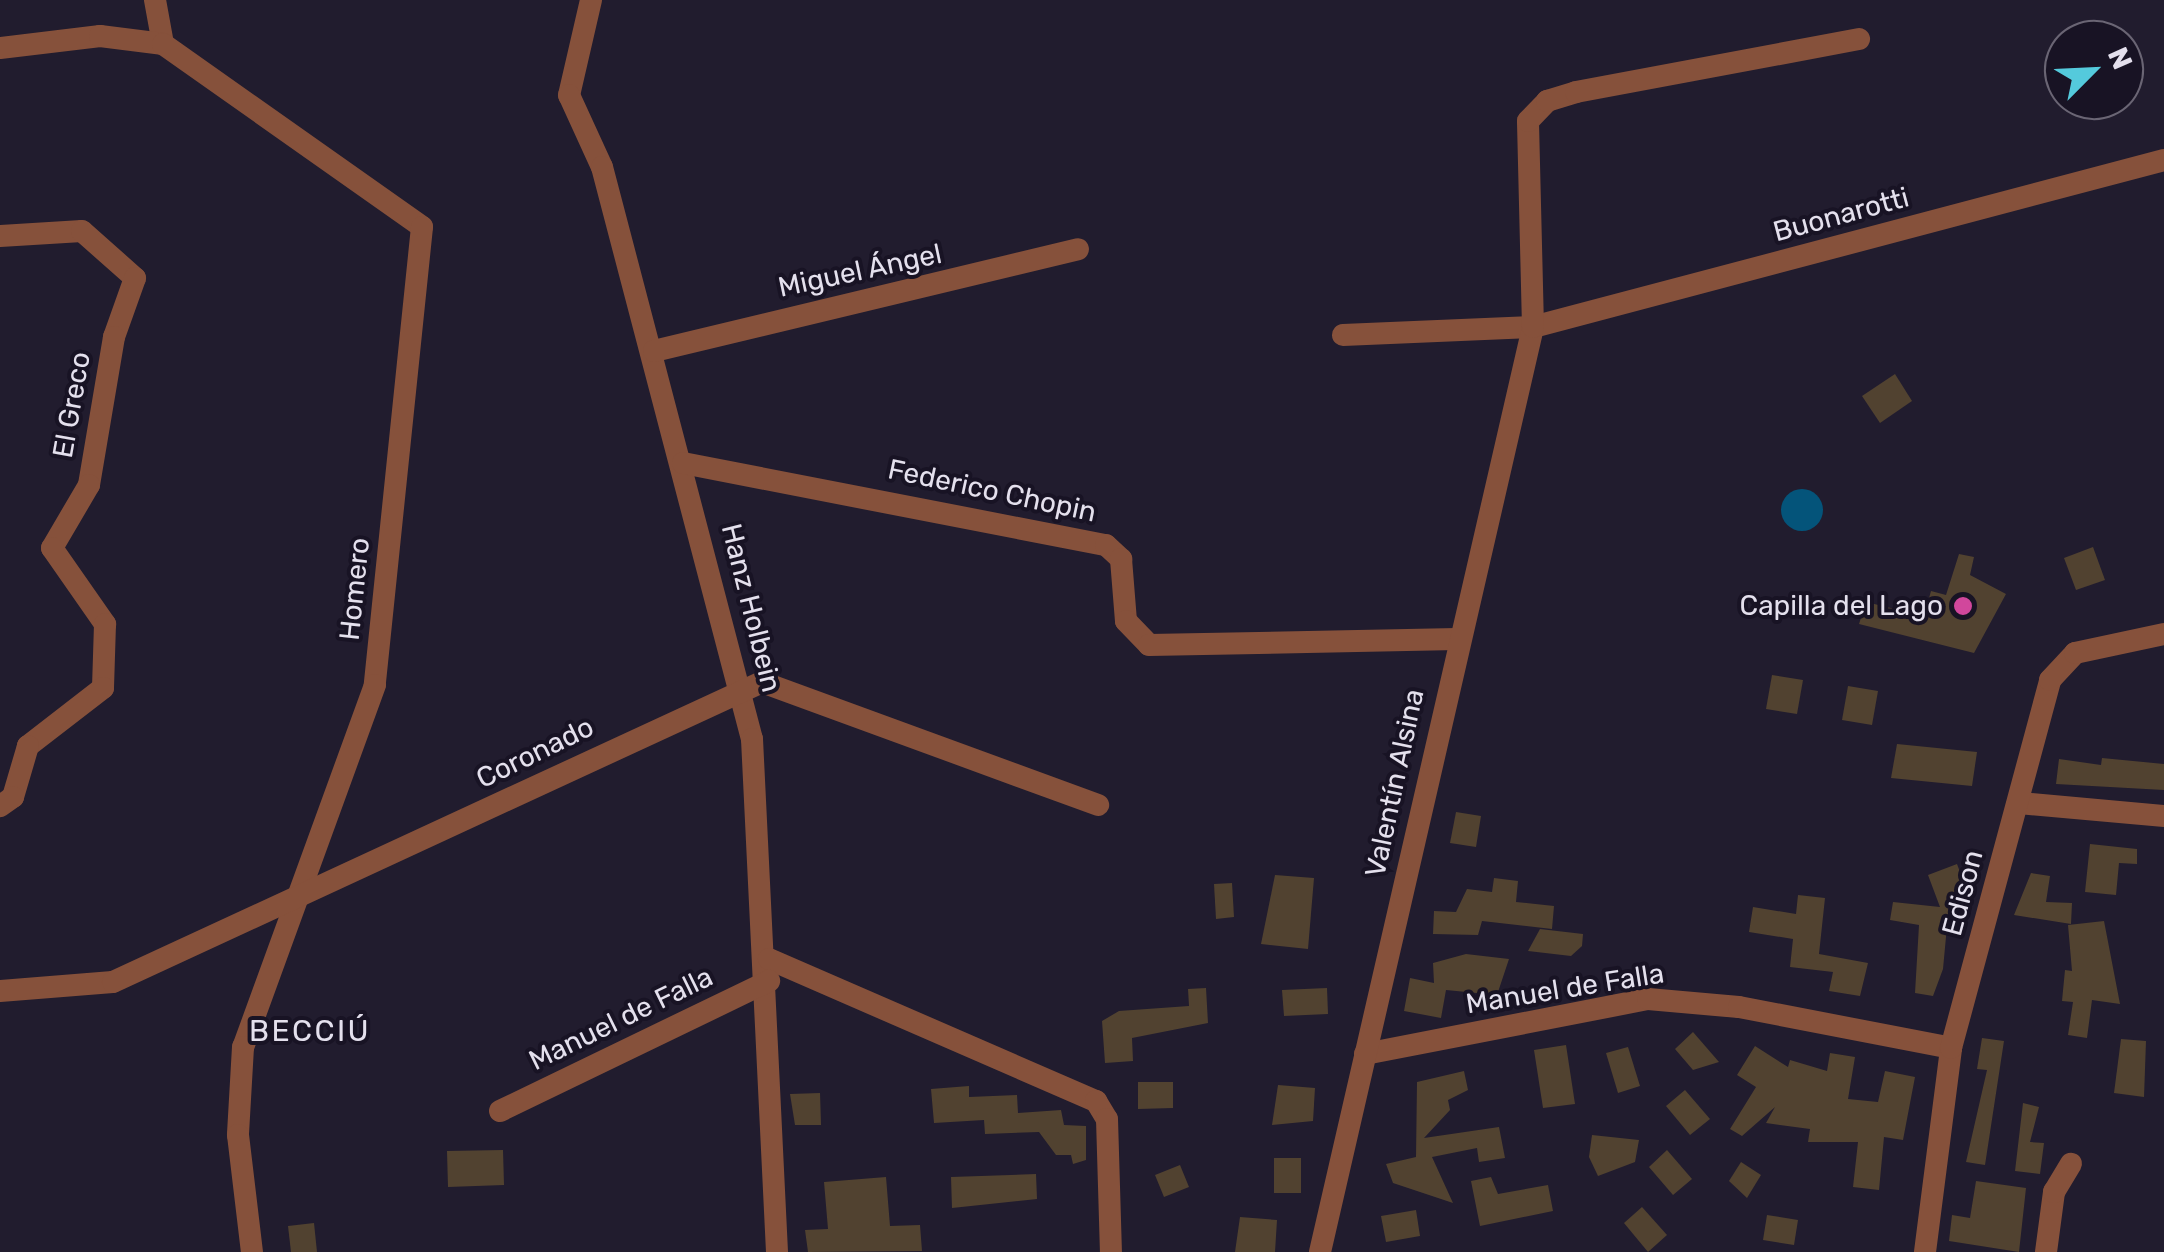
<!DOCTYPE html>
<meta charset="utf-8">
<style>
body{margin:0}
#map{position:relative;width:2164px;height:1252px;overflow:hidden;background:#211c2e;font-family:Rubik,sans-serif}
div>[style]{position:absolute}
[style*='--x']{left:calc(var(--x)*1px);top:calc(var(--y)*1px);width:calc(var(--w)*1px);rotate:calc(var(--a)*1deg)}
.water>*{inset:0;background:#04547a}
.round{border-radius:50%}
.building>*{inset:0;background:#514230}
.minor>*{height:22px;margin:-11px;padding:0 11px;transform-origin:11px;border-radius:11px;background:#86513b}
.dots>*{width:28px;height:28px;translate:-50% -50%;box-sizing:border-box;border:5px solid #181324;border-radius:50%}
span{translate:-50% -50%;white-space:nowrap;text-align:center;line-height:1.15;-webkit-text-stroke:8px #181324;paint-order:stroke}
.street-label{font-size:28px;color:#e4e0ed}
.poi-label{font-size:28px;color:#e4e0ed}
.right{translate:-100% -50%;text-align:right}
.neighbourhood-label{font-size:30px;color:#e4e0ed;letter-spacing:2.5px}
.north{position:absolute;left:2044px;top:20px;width:100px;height:100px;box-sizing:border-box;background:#181324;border:2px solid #6a6574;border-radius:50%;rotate:66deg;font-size:28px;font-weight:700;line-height:40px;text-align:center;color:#e4e0ed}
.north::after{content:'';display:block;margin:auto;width:35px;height:45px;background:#54cadc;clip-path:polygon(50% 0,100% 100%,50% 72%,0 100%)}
</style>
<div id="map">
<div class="water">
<i class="round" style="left:1781px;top:489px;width:42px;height:42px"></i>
</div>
<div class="building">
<i style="clip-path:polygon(1895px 374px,1912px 401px,1880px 423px,1862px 396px)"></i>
<i style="clip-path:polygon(2093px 547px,2105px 580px,2076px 590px,2064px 558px)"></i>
<i style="clip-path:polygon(1959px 554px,1974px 557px,1970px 575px,2006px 594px,1974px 653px,1859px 624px,1866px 602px,1924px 616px,1931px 591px,1946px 595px)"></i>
<i style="clip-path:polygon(1772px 675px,1803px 680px,1797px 714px,1766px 709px)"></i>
<i style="clip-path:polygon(1848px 686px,1878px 691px,1872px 725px,1842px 720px)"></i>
<i style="clip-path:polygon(1897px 744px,1977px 752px,1972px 786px,1891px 778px)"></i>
<i style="clip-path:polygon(2102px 758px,2164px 764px,2164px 790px,2056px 784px,2059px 759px,2101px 765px)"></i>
<i style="clip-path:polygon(1456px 812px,1481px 816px,1476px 847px,1450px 843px)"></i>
<i style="clip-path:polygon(2090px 844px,2137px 849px,2137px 864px,2119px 863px,2116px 895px,2085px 892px)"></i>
<i style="clip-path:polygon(1957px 864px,1966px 888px,1950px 894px,1943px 969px,1933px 996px,1915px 993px,1919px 925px,1890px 920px,1893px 902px,1940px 907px,1928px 875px)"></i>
<i style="clip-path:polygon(2031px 873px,2050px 876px,2046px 902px,2072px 903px,2071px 924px,2014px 915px)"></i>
<i style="clip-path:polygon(1275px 875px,1314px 878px,1308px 949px,1261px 944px)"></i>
<i style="clip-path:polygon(1494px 878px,1518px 881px,1516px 902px,1554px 906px,1552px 929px,1482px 921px,1478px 935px,1433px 934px,1434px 911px,1456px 912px,1467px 889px,1492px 892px)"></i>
<i style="clip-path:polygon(1232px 883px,1234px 917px,1216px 919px,1214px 884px)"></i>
<i style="clip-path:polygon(1798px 895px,1825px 898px,1819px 954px,1868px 963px,1860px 996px,1829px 991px,1833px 972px,1790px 967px,1793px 939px,1749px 932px,1753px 907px,1796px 914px)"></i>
<i style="clip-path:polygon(2104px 921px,2120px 1004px,2092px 1000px,2087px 1038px,2068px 1035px,2073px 1002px,2062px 1001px,2065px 970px,2072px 971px,2068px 925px)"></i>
<i style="clip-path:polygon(1540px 929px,1583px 934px,1582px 946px,1571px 956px,1528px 951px)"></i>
<i style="clip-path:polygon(1466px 954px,1509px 959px,1497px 995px,1446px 990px,1441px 1018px,1404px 1011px,1410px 978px,1434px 983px,1433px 963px)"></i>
<i style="clip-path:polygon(1206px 988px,1208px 1023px,1132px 1038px,1133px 1061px,1105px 1063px,1102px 1021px,1119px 1011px,1189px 1006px,1188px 989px)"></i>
<i style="clip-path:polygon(1327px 988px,1328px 1014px,1284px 1016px,1282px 990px)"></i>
<i style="clip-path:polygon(1693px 1032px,1719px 1062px,1693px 1070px,1675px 1049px)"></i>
<i style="clip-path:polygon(1982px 1038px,2004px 1041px,1985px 1165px,1966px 1162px,1987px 1070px,1977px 1069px)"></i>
<i style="clip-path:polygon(2121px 1039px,2146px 1041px,2144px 1097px,2114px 1093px)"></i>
<i style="clip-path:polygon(1566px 1045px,1575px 1104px,1543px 1108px,1534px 1050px)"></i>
<i style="clip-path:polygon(1755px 1046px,1788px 1067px,1790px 1060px,1827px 1071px,1830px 1053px,1855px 1057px,1848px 1099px,1878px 1102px,1885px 1071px,1915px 1077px,1903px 1140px,1884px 1137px,1879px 1190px,1853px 1187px,1858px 1142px,1808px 1142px,1810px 1129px,1766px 1123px,1775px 1107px,1742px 1136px,1730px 1129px,1756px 1087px,1737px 1075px)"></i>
<i style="clip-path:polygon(1628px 1047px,1640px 1086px,1618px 1093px,1606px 1053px)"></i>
<i style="clip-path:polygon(1464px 1071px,1468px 1090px,1448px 1100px,1450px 1110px,1424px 1138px,1499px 1127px,1505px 1158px,1479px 1162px,1477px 1148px,1432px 1157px,1453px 1203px,1393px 1183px,1386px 1164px,1416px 1157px,1417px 1082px)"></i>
<i style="clip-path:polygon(1138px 1082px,1173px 1082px,1173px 1108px,1138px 1109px)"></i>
<i style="clip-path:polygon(1278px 1085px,1315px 1088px,1313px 1121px,1272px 1125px)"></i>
<i style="clip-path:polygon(969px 1086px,969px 1097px,1017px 1095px,1018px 1113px,1061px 1110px,1064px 1125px,1086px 1126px,1086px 1160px,1073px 1164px,1071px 1155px,1056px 1155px,1039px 1132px,985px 1134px,984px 1120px,934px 1123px,931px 1089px)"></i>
<i style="clip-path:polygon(1685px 1090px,1710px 1119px,1690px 1135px,1666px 1106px)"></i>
<i style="clip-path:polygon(820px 1093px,821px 1125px,795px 1125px,790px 1094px)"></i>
<i style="clip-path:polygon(2023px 1103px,2039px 1107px,2030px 1142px,2044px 1143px,2040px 1174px,2015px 1171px)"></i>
<i style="clip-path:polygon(1592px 1135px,1639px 1140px,1635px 1162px,1598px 1176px,1589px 1157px)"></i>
<i style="clip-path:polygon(503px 1150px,504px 1185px,448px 1187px,447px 1151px)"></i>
<i style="clip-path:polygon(1667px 1150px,1692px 1179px,1673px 1195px,1649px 1167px)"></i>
<i style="clip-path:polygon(1274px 1158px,1301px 1158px,1301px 1193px,1274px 1193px)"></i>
<i style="clip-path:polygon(1741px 1162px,1761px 1175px,1747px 1198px,1729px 1181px)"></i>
<i style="clip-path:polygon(1180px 1165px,1189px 1187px,1164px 1197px,1155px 1175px)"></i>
<i style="clip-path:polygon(1036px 1174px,1037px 1199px,952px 1208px,951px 1177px)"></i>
<i style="clip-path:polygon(886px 1177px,890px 1226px,920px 1225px,922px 1251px,808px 1252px,805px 1230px,828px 1229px,824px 1182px)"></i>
<i style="clip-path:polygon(1491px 1177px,1498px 1194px,1548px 1185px,1553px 1211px,1480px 1226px,1471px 1181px)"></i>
<i style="clip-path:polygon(1976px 1181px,2026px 1188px,2019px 1252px,1949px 1241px,1952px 1215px,1970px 1218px)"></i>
<i style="clip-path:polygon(1642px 1207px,1667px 1235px,1648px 1252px,1624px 1223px)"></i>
<i style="clip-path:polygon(1416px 1210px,1420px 1236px,1386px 1242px,1381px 1216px)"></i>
<i style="clip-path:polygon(1767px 1215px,1798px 1220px,1794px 1245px,1763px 1240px)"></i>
<i style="clip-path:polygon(1240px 1217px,1277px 1220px,1275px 1252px,1235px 1252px)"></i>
<i style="clip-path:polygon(314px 1223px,317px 1252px,291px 1252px,288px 1226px)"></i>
</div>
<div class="minor">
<i style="--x:155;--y:0;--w:45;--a:79.7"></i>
<i style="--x:591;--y:0;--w:98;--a:103"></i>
<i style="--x:569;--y:95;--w:79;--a:65.4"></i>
<i style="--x:602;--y:167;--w:591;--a:75.31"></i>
<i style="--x:752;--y:739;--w:514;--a:87.21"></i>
<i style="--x:0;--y:48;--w:101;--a:-6.8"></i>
<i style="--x:100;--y:36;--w:64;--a:7.2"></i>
<i style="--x:163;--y:44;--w:317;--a:35.2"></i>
<i style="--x:422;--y:227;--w:460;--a:95.9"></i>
<i style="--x:375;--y:685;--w:385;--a:110"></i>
<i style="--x:243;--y:1047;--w:88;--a:93.3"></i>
<i style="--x:238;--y:1135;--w:118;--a:83.2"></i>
<i style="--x:0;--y:236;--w:82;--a:-3.5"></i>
<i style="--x:82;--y:231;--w:71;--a:41.6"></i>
<i style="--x:135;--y:278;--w:63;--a:109.6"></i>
<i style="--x:114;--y:337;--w:150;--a:99.6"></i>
<i style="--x:89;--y:485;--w:73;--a:120.4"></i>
<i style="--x:52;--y:548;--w:93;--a:55.1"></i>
<i style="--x:105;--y:624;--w:64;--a:91.8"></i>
<i style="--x:103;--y:688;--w:95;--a:142.3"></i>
<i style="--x:28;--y:746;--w:53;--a:106.4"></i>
<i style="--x:13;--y:797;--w:16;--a:145"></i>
<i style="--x:1343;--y:335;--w:190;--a:-2.4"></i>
<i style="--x:1533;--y:327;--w:653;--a:-14.82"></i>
<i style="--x:654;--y:351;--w:436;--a:-13.5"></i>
<i style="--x:683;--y:463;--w:431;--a:11"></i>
<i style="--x:1106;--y:545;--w:21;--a:43"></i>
<i style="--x:1121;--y:559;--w:62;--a:85.4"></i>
<i style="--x:1126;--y:621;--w:33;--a:46"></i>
<i style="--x:1149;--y:645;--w:308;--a:-1.1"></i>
<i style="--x:2019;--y:803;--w:146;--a:5.1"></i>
<i style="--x:769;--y:959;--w:357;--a:23.5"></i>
<i style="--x:1096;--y:1101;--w:21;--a:59"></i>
<i style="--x:1107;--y:1119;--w:133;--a:88.3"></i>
<i style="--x:0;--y:991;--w:113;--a:-4.6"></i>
<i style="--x:113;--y:982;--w:715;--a:-24.81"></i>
<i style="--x:762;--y:682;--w:358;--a:20.1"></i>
<i style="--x:1365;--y:1054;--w:288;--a:-11"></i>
<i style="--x:1648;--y:999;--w:91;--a:5"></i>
<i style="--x:1739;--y:1007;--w:216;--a:10.9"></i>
<i style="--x:500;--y:1111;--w:299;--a:-25.8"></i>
<i style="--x:1320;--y:1252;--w:949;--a:-77.03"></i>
<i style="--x:1533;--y:327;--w:206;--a:-91.4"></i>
<i style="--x:1528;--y:121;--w:28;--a:-46"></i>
<i style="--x:1547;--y:101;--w:30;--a:-17"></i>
<i style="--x:1576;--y:92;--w:288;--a:-10.6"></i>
<i style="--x:1925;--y:1252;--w:206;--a:-82.7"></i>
<i style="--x:1951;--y:1048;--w:381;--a:-74.9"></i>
<i style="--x:2050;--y:680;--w:37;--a:-47"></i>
<i style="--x:2075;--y:653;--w:91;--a:-12.1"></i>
<i style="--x:2046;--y:1252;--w:61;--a:-82.4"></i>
<i style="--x:2054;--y:1192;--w:33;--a:-59"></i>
</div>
<div class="dots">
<i style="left:1963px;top:606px;background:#d1479c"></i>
</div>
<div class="street-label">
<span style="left:1841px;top:215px;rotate:-15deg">Buonarotti</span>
<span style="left:860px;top:271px;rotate:-12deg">Miguel Ángel</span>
<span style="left:72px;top:405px;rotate:-80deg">El Greco</span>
<span style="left:992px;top:491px;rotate:12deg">Federico Chopin</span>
<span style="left:355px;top:589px;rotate:-84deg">Homero</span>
<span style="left:751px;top:608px;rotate:76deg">Hanz Holbein</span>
<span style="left:535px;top:753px;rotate:-26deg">Coronado</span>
<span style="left:1395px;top:783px;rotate:-78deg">Valentín Alsina</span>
<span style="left:1963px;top:893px;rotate:-75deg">Edison</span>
<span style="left:1565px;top:989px;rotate:-9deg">Manuel de Falla</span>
<span style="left:621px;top:1019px;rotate:-26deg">Manuel de Falla</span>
</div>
<div class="poi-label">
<span class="right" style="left:1943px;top:606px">Capilla del Lago</span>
</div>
<div class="neighbourhood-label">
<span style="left:310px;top:1031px">BECCIÚ</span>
</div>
<div class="north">N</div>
</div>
